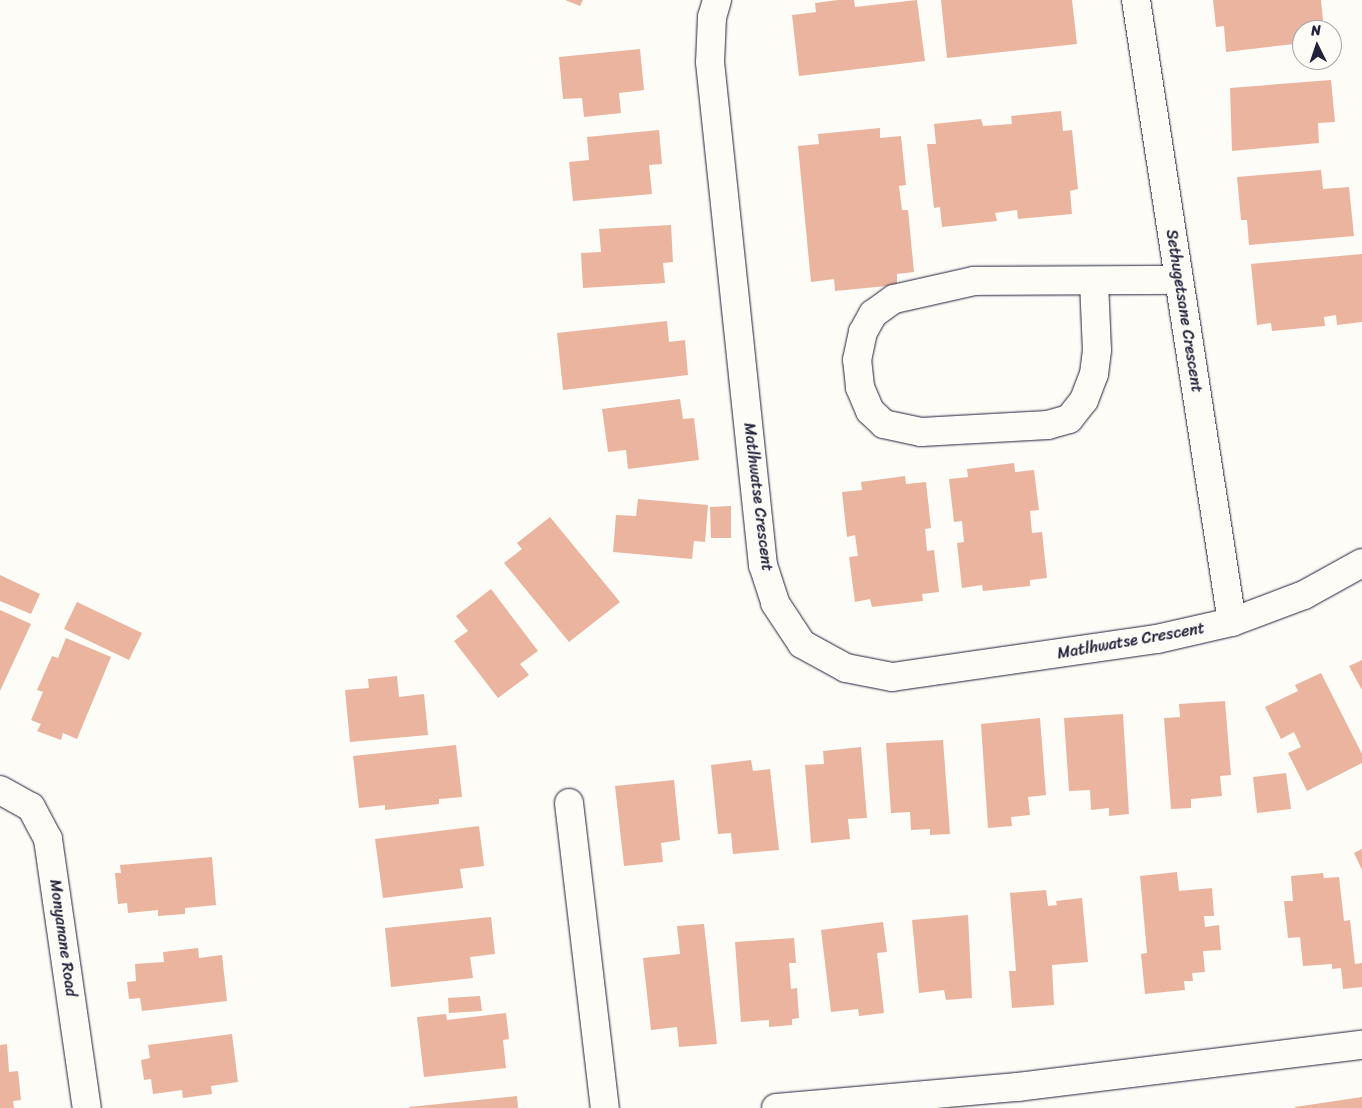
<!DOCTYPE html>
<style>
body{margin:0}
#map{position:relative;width:1362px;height:1108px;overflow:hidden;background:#fdfcf7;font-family:Sriracha,sans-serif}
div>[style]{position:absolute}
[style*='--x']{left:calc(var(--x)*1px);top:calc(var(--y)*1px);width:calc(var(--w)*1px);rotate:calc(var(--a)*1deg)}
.building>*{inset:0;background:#eab49f}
.roads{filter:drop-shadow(0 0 1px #22223b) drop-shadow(0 0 1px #22223b)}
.street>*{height:28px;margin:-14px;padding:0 14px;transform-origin:14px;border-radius:14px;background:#fdfcf7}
span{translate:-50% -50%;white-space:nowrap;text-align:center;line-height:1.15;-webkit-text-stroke:5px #fdfcf7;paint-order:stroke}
.street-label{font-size:16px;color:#22223b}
.north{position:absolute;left:1292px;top:20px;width:50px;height:50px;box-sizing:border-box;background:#fdfcf7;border:1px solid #a5a5ac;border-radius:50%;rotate:356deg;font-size:14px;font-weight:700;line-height:20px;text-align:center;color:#22223b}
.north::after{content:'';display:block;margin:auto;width:18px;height:22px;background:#22223b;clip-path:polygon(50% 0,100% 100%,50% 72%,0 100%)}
</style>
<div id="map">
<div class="building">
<i style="clip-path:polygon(565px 0,583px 0,580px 6px)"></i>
<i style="clip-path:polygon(838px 0,854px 0,855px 7px,917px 0,925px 61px,799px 76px,792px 15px,816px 12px,815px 3px)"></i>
<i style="clip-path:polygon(941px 0,1072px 0,1077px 44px,947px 58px)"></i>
<i style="clip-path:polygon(1213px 0,1321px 0,1324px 30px,1302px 30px,1302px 43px,1226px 52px,1224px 26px,1216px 27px)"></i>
<i style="clip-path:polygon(640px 49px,644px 90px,619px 93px,621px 113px,584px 117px,582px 98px,563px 99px,559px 57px)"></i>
<i style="clip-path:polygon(1331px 80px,1335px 122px,1318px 123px,1319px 143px,1232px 151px,1230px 88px)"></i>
<i style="clip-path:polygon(1061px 111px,1063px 131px,1072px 130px,1078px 189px,1070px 191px,1072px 214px,1018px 219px,1017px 210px,995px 213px,997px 221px,942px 227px,940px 207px,934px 208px,927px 144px,936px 144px,934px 124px,981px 119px,983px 126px,1012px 124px,1011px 116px)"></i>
<i style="clip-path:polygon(880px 128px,880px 138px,901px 136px,906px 185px,899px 186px,902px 210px,908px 210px,914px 272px,897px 274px,897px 285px,835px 291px,834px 279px,811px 282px,798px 146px,819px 144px,818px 134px)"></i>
<i style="clip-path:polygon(659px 130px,662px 164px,649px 165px,652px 194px,573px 201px,569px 162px,589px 160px,587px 137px)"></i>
<i style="clip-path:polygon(1321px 170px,1323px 189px,1349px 187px,1354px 236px,1249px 245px,1247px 220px,1241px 220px,1237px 177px)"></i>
<i style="clip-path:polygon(671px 225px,673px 262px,663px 263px,665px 283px,583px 288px,581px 253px,601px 252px,599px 229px)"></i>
<i style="clip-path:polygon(1362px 254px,1362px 322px,1337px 325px,1336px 315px,1324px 317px,1325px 326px,1272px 331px,1271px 323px,1257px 325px,1251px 264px)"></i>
<i style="clip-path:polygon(667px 321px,669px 342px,685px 340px,688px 375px,563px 390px,557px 333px)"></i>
<i style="clip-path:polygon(680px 399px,683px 419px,694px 418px,699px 460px,628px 469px,626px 450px,608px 452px,602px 409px)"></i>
<i style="clip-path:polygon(1014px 463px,1015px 472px,1034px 470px,1039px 510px,1030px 511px,1032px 533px,1042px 532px,1047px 578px,1030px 580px,1030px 586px,983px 591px,982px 585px,962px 588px,957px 543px,964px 542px,962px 521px,954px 522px,949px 479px,968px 477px,967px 469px)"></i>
<i style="clip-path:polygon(905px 476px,906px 484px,926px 482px,931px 528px,925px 529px,927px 551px,934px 550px,939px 592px,922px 594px,923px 601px,872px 607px,870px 599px,855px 602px,849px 557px,858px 556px,855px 535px,847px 537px,842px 492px,862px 490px,861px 482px)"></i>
<i style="clip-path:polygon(638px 499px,708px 505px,705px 542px,694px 541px,692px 559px,613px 552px,616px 515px,636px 516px)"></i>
<i style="clip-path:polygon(731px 506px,731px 538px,711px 538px,710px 507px)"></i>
<i style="clip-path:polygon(550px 517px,620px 602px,569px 642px,504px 563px,522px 549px,517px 543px)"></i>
<i style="clip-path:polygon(0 575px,40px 594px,31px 614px,0 601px)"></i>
<i style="clip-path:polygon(491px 589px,538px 651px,520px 664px,529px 675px,498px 698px,454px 641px,468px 631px,456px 616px)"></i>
<i style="clip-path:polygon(77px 602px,142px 633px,129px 660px,64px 629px)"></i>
<i style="clip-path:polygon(0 610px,31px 624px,0 691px)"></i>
<i style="clip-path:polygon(66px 638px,111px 657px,77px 739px,63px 733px,61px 740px,37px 731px,41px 724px,31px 720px,43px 692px,37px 690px,52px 656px,58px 658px)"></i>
<i style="clip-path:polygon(1362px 660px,1362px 690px,1349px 666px)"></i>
<i style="clip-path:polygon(1321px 673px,1362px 754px,1362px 763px,1307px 791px,1288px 753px,1301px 747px,1294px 732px,1281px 739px,1265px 707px,1298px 691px,1295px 685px)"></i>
<i style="clip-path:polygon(397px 676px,399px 697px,424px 694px,428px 735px,350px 742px,345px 690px,369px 688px,368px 679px)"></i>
<i style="clip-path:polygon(1225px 701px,1231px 775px,1220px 776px,1222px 796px,1191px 799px,1191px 808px,1171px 809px,1164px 718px,1180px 717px,1179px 704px)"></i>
<i style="clip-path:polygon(1123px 714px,1129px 814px,1109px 816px,1109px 808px,1091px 810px,1090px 790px,1069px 791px,1064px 718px)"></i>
<i style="clip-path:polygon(1040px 718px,1046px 795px,1028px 797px,1030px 815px,1011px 817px,1012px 826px,988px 828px,981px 724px)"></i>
<i style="clip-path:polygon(943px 740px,950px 834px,930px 835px,930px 829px,911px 830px,910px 812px,891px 813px,886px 743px)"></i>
<i style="clip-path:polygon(456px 745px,462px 797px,439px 799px,439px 804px,385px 810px,385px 805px,359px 808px,353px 756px)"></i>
<i style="clip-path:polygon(861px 747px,867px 818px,848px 819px,850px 839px,811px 843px,805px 765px,824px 764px,823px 751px)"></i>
<i style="clip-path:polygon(751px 760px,753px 771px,770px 769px,779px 850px,733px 854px,731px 833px,718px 834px,711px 765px)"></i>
<i style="clip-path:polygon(1286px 773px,1291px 809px,1257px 813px,1253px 777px)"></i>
<i style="clip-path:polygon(674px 780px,680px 840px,661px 843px,663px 862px,624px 866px,615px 786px)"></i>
<i style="clip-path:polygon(479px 826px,484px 866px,460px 869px,463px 888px,383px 898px,375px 839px)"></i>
<i style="clip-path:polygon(1362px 849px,1362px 870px,1354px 853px)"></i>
<i style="clip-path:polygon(212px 857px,216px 905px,185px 908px,185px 914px,158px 916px,158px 910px,128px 913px,127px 903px,118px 904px,115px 873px,121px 873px,120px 865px)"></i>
<i style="clip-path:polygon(1177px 872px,1179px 891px,1212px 888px,1214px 916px,1204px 916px,1205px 927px,1219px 925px,1221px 950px,1203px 951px,1205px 972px,1192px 973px,1193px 981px,1184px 981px,1185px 990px,1145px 994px,1141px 954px,1147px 953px,1140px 876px)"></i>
<i style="clip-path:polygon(1323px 873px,1324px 878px,1339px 877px,1344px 921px,1350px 920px,1355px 964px,1362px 963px,1362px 987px,1343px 989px,1341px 968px,1332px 969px,1332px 964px,1303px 966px,1300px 937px,1288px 938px,1284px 901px,1293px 901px,1291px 876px)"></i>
<i style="clip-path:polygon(1046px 890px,1048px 906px,1057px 905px,1056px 901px,1082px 898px,1088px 962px,1052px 965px,1054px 1005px,1012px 1008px,1009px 971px,1016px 971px,1010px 893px)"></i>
<i style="clip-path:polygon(968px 915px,972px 998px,946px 1000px,944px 990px,919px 993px,912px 920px)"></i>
<i style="clip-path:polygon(491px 917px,495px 954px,470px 957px,473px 978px,391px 987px,385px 928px)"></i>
<i style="clip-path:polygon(883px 922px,887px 952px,877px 953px,884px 1013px,859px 1016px,858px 1009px,831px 1012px,821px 930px)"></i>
<i style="clip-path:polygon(704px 924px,717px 1044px,679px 1047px,677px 1027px,651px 1030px,643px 958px,680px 954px,677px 926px)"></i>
<i style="clip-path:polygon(794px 938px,796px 963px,789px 963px,791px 989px,797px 988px,799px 1018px,792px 1019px,792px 1025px,769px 1027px,769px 1020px,741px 1022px,735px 942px)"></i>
<i style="clip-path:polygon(198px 948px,199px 958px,222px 955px,227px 1001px,142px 1011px,140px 998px,129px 999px,127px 982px,136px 981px,135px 964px,164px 962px,163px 952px)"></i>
<i style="clip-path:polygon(480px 996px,482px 1011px,449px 1013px,448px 998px)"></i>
<i style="clip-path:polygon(506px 1013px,509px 1039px,503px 1040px,506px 1068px,424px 1077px,417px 1017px,446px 1014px,447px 1020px)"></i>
<i style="clip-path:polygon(232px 1034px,238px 1082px,211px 1086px,212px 1094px,183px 1098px,182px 1090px,153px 1094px,151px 1079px,144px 1080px,141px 1060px,150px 1058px,148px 1045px)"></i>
<i style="clip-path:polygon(7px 1044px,9px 1072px,18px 1071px,21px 1100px,13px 1101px,14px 1108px,0 1108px,0 1045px)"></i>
<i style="clip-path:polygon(517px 1096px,518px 1108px,409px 1108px,409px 1107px)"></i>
<i style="clip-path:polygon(1362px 1097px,1362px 1108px,1295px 1108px,1295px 1107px)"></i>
</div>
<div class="roads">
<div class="street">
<i style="--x:717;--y:0;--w:18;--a:106"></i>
<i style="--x:712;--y:17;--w:45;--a:92.5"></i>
<i style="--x:710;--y:62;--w:506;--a:83.99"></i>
<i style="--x:763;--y:565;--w:40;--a:72"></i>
<i style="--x:775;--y:603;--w:49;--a:56.6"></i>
<i style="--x:802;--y:644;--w:50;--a:28.6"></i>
<i style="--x:846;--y:668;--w:47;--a:11.1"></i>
<i style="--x:892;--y:677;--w:268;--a:-8.2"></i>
<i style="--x:1157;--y:639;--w:77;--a:-12.8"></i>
<i style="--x:1232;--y:622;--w:77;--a:-20.6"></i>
<i style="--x:1304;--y:595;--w:66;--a:-28.9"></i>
<i style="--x:1136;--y:0;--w:629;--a:81.23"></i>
<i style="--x:1094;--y:282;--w:68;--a:87.5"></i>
<i style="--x:1097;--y:350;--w:24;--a:97"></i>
<i style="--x:1094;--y:374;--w:28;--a:111"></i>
<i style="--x:1084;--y:400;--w:24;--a:128"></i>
<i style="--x:1069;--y:419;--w:22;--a:164"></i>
<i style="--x:1048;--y:425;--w:127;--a:176.8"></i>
<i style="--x:921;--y:432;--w:38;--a:-168"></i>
<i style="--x:884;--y:424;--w:19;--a:-137"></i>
<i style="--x:870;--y:411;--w:26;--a:-113"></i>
<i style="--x:860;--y:387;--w:27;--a:-96"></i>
<i style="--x:857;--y:360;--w:29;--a:-78"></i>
<i style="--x:863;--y:332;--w:21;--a:-61"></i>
<i style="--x:873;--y:314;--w:26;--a:-36"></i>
<i style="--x:894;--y:299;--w:82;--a:-12.7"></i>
<i style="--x:974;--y:281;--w:205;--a:-0.3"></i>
<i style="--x:0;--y:790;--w:35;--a:29"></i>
<i style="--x:31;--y:807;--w:36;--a:62"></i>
<i style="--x:48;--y:839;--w:272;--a:81.8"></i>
<i style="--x:569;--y:803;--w:307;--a:83.3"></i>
<i style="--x:776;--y:1108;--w:243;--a:-5"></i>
<i style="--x:1018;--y:1087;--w:347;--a:-7"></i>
</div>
</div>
<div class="street-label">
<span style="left:1184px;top:311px;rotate:81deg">Sethugetsane Crescent</span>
<span style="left:758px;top:497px;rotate:83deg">Matlhwatse Crescent</span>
<span style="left:1131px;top:641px;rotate:-10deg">Matlhwatse Crescent</span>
<span style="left:63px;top:938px;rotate:82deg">Monyanane Road</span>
</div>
<div class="north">N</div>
</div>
